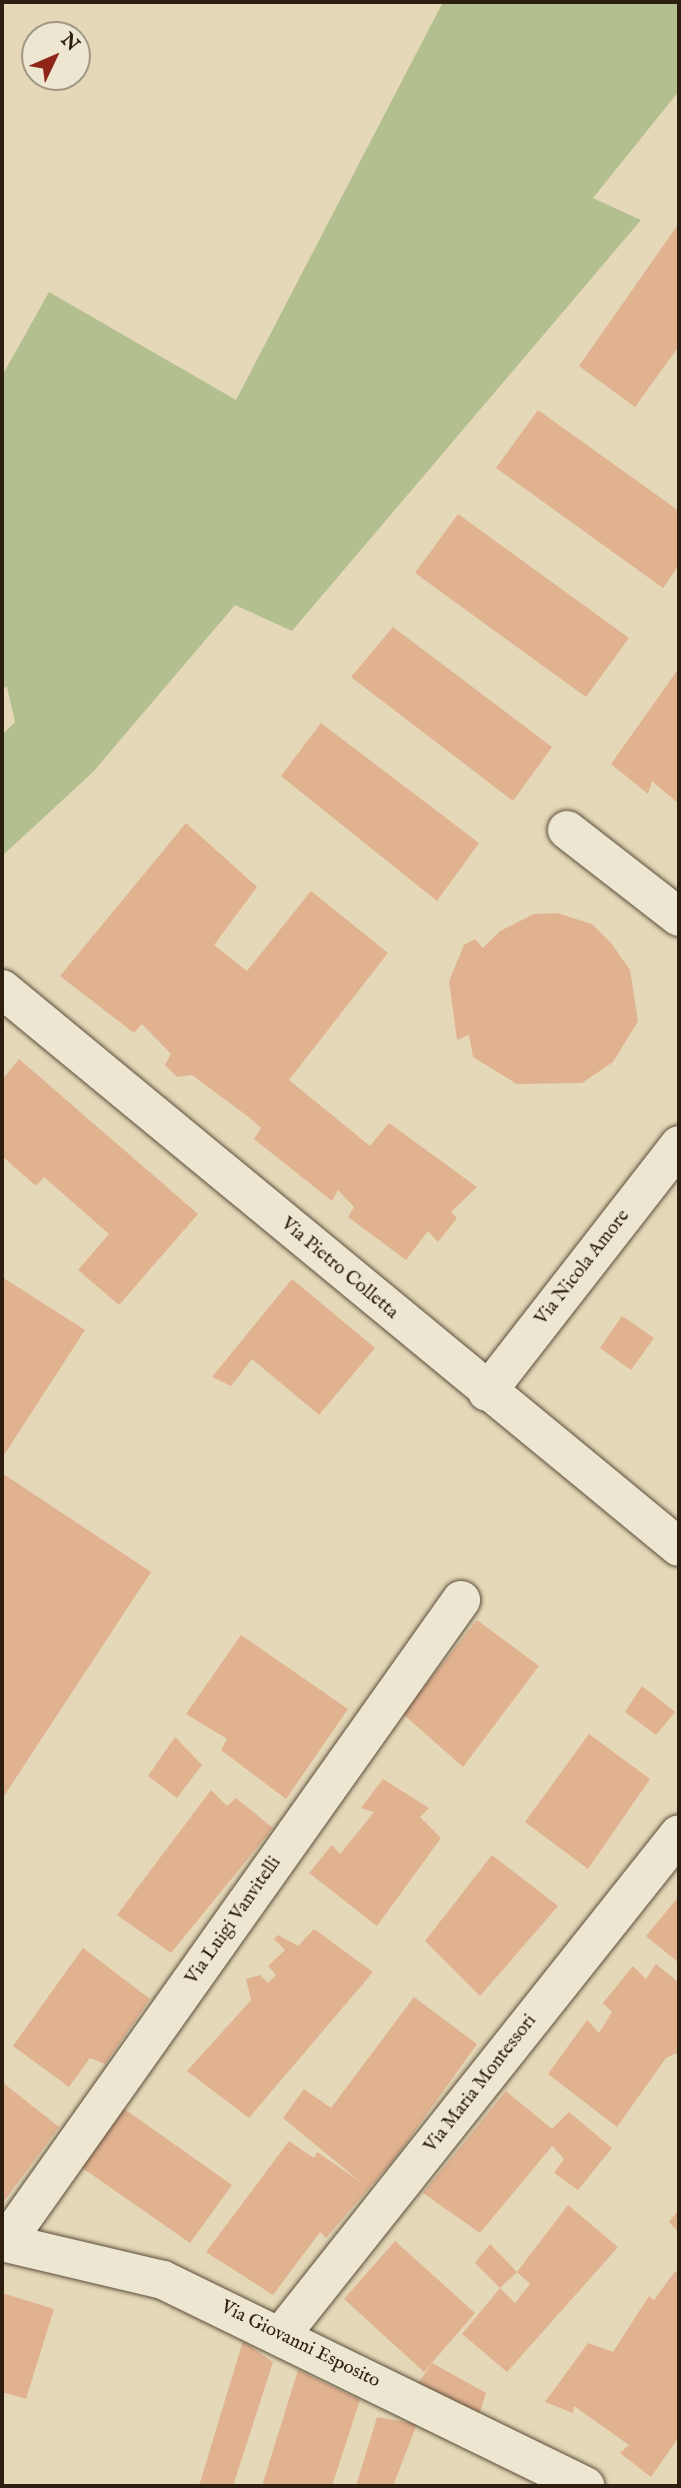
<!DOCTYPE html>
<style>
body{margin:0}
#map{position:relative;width:681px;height:2488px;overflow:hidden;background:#e4d8b8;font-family:"IM FELL English",serif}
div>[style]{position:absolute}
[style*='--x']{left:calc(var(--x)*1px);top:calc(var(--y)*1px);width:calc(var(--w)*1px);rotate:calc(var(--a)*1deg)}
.green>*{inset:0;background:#b4bf8f}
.building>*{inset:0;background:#e1b290}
.roads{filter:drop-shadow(0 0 2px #5b4d3a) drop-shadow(0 0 2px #5b4d3a)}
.minor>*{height:38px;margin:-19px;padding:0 19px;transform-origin:19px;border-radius:19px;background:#ede6d1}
span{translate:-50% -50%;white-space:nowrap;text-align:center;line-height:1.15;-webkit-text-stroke:7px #ede6d1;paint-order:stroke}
.street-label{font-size:19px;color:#2d1f10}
.frame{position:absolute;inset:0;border:4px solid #2d1f10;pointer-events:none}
.north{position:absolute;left:21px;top:21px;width:70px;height:70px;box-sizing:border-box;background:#ede6d1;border:2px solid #a09684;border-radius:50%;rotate:46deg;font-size:19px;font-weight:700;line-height:28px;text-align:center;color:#2d1f10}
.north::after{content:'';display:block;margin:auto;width:24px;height:32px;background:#8f2418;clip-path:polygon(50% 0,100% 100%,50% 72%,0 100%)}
</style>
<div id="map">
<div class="green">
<i style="clip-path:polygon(443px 2px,679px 2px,679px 91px,593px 198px,641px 220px,292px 631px,235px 605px,93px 772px,2px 856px,2px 735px,15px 722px,7px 687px,2px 688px,2px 376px,49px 292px,236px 400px)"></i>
</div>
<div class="building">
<i style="clip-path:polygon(679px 223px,679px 346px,635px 407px,579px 366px)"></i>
<i style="clip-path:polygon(538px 410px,679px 511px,679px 565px,663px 588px,496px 468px)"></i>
<i style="clip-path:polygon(458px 514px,629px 638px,586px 697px,415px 573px)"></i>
<i style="clip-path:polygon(393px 627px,552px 747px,513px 801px,351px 677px)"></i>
<i style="clip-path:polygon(679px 668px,679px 804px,652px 781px,648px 794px,611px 764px)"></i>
<i style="clip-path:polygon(321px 723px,479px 843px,437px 901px,281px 776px)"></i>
<i style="clip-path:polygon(186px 823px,257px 887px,214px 945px,247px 971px,311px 891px,388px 953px,289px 1080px,370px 1146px,389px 1123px,477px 1187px,451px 1212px,457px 1218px,438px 1242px,428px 1231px,406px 1260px,348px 1217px,354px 1207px,338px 1190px,332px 1201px,254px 1139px,261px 1128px,250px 1118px,192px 1075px,177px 1077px,165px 1065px,171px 1054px,142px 1024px,134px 1033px,60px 976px)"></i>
<i style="clip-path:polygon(557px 913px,592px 924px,611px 943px,630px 970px,638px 1021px,613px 1062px,582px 1083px,517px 1084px,473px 1057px,469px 1035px,457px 1040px,449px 981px,464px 945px,475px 939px,483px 948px,500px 931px,534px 914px)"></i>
<i style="clip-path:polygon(19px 1059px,198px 1214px,119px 1305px,78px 1270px,109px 1234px,44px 1177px,36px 1186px,2px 1156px,2px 1080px)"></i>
<i style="clip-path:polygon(2px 1277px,85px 1330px,2px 1458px)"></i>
<i style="clip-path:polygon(292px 1279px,375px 1348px,319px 1415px,252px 1359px,231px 1386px,212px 1377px)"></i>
<i style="clip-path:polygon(622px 1316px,654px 1338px,631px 1370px,600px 1348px)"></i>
<i style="clip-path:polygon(2px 1473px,151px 1572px,2px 1799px)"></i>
<i style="clip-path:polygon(477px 1620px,539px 1666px,463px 1767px,403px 1714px)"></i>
<i style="clip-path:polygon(241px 1635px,348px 1709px,286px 1799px,221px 1750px,227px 1739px,186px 1714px)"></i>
<i style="clip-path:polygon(642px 1686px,675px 1712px,656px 1735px,625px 1712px)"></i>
<i style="clip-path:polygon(589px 1734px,650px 1779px,588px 1869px,525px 1822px)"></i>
<i style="clip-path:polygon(175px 1737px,202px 1765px,177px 1798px,148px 1776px)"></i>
<i style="clip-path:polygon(383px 1779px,429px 1808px,420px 1817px,441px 1838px,377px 1926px,309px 1873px,332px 1845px,340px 1854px,374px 1812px,361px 1808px)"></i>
<i style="clip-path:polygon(211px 1790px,227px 1806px,236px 1798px,273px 1828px,171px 1953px,117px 1915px)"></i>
<i style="clip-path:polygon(492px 1855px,558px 1906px,480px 1996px,425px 1941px)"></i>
<i style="clip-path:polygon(679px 1896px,679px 1963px,646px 1936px)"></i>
<i style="clip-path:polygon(314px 1929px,373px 1972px,249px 2118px,187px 2071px,251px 2000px,246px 1979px,260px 1975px,268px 1983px,276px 1975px,268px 1966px,285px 1950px,274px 1939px,278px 1935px,298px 1946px)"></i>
<i style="clip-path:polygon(83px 1948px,150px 1999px,105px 2064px,90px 2058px,69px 2087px,13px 2046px)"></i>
<i style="clip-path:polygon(656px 1964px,679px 1983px,679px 2052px,666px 2058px,617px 2127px,548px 2074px,587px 2020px,599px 2033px,612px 2012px,603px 2003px,633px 1966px,646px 1979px)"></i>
<i style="clip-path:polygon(414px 1997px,477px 2044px,396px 2157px,326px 2238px,320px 2232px,273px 2295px,206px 2252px,289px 2141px,314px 2158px,317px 2152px,362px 2183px,283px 2118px,304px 2089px,331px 2108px)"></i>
<i style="clip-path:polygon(2px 2082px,59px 2127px,2px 2204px)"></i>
<i style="clip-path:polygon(506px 2091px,552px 2129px,569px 2112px,612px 2148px,578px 2190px,554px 2173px,564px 2159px,552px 2146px,480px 2233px,423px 2193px)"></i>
<i style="clip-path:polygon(123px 2108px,232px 2185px,190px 2243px,81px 2167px)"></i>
<i style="clip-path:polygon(568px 2205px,618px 2247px,507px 2372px,462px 2334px,500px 2288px,515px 2303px,530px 2284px,517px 2272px)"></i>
<i style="clip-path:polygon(679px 2209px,679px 2233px,669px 2222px)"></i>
<i style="clip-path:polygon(395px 2241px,475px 2313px,424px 2372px,344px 2299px)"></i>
<i style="clip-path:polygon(490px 2244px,517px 2272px,500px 2288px,475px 2263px)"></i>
<i style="clip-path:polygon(675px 2271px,679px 2275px,679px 2437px,651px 2477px,620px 2453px,629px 2445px,574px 2406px,573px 2413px,545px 2402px,588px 2343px,613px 2352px,649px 2296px,654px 2300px)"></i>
<i style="clip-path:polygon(2px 2293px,54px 2309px,26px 2399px,2px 2392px)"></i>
<i style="clip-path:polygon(243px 2341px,273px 2362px,233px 2486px,199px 2486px)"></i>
<i style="clip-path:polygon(432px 2363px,486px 2393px,478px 2418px,415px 2388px)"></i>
<i style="clip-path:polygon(298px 2370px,360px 2400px,332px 2486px,262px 2486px)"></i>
<i style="clip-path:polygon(377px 2417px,417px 2424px,393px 2486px,356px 2486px)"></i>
</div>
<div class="roads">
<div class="minor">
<i style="--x:567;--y:830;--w:142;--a:37.8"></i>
<i style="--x:2;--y:989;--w:877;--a:39.5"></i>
<i style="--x:487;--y:1392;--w:313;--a:-52.1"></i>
<i style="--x:2;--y:2242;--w:165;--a:13.3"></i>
<i style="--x:163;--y:2280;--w:470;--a:26"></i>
<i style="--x:6;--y:2242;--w:787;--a:-54.67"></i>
<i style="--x:282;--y:2334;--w:638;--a:-51.55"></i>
</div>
</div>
<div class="street-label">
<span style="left:583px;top:1268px;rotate:-52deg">Via Nicola Amore</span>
<span style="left:339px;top:1269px;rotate:40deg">Via Pietro Colletta</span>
<span style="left:234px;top:1921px;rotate:-55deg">Via Luigi Vanvitelli</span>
<span style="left:481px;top:2084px;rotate:-52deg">Via Maria Montessori</span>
<span style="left:300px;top:2345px;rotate:26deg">Via Giovanni Esposito</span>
</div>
<div class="frame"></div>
<div class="north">N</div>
</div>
